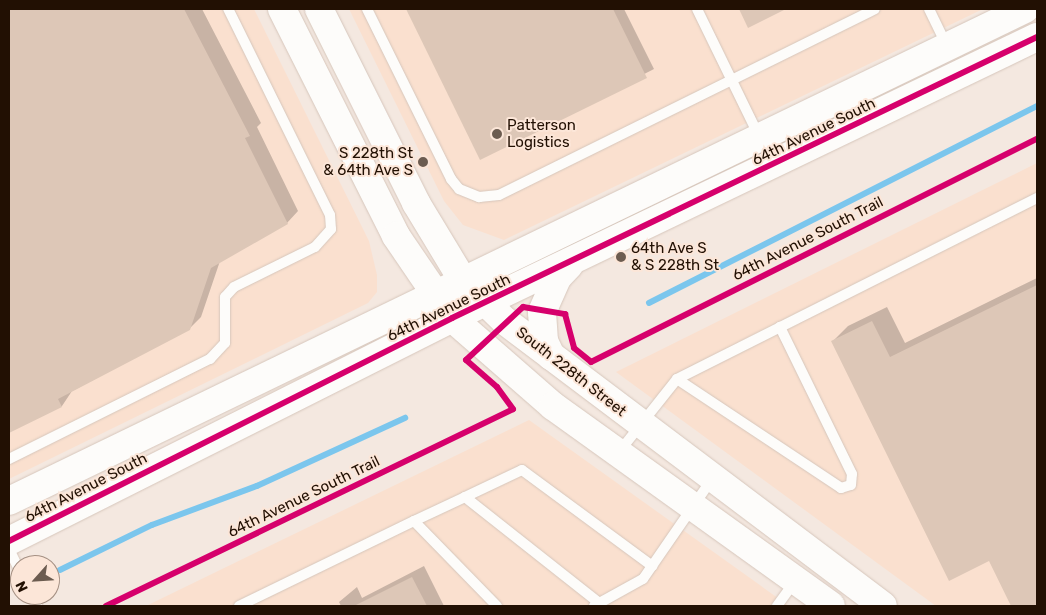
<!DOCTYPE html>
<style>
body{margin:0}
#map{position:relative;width:1046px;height:615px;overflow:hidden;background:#f4e8e0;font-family:Rubik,sans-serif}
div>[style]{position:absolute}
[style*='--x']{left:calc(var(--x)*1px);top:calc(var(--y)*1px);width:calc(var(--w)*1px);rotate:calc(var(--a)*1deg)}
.built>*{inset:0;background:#fae0cf}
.shadow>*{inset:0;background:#0003}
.stream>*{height:5.5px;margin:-2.75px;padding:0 2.75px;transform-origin:2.75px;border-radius:2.75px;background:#7bc6ed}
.building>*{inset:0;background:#ddc7b7}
.roads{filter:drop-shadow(0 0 1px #d6c6bb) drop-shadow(0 0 1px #d6c6bb)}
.lane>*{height:10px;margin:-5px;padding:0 5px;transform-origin:5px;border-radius:5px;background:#fdfcfa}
.secondary>*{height:28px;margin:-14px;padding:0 14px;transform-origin:14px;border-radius:14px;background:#fdfcfa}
.cycleway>*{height:6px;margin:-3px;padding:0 3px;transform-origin:3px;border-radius:3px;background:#d6006c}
.dots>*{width:14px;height:14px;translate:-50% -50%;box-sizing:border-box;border:2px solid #fce6d8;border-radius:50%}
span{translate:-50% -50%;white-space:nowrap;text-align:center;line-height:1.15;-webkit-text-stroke:4px #fce6d8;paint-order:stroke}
.poi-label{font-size:15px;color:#221003}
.left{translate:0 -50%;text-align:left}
.right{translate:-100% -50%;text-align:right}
.street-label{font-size:15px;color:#221003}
.frame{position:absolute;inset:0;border:10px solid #221003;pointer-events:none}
.north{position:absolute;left:10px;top:555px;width:50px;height:50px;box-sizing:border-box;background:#fce6d8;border:1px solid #a59083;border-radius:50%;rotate:244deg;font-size:14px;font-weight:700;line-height:20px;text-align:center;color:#221003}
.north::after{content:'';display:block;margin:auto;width:18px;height:22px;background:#6c5c50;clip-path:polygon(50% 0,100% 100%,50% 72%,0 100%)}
</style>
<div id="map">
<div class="built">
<i style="clip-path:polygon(9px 9px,254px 9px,369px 241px,377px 275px,377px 292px,368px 303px,9px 479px)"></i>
<i style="clip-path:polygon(349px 9px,983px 9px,504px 240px,463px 225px,444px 201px)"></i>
<i style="clip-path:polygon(1037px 163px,1037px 606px,936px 606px,616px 372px)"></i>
<i style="clip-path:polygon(529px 420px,789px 606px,146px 606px)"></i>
</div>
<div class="shadow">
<i style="clip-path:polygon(9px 9px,202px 9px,261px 123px,257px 127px,298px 211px,287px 223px,220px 261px,201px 317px,189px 329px,72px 391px,62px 406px,9px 432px)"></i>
<i style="clip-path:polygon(407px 9px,624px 9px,654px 69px,481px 158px)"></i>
<i style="clip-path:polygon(1037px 278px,1037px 606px,1013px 606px,990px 559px,833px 341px,848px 326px,887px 307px,905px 343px)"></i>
<i style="clip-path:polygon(424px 566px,444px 606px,341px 606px,339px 602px,357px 587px,362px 598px)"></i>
</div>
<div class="stream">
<i style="--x:649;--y:303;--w:435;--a:-26.9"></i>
<i style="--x:60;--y:570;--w:102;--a:-26.1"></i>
<i style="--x:152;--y:525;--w:112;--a:-20.4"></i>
<i style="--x:257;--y:486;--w:163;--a:-24.7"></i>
</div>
<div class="building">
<i style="clip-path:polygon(9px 9px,184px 9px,250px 136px,245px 138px,288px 224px,211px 268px,190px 330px,58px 399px,62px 407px,9px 433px)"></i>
<i style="clip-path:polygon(406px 9px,613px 9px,647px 78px,480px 160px)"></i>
<i style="clip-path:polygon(739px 9px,786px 9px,748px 28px)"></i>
<i style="clip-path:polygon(1037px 285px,1037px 606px,1011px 606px,989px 561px,949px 581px,831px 341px,872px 321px,890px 357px)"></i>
<i style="clip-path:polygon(412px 577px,427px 606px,354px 606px)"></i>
</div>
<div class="roads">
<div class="lane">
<i style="--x:367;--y:9;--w:190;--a:63.7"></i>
<i style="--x:451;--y:179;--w:13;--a:51"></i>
<i style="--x:459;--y:189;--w:22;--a:22"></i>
<i style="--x:479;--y:197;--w:20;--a:-6"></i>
<i style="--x:499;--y:195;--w:419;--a:-26.3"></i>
<i style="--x:697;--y:9;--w:141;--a:64"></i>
<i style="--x:929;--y:9;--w:41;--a:64.1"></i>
<i style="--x:677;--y:379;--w:197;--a:33.6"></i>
<i style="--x:841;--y:488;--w:10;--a:-17"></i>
<i style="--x:851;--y:485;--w:11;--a:-85"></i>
<i style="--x:852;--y:474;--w:164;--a:-116.1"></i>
<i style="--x:619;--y:452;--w:93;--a:-51.5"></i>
<i style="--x:677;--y:379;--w:403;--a:-26.7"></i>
<i style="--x:9;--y:459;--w:225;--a:-26.5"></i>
<i style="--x:210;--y:359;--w:22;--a:-47"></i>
<i style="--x:225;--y:343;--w:46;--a:-90"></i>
<i style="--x:225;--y:297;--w:13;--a:-48"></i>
<i style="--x:234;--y:287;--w:90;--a:-26.3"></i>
<i style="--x:315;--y:247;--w:24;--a:-48"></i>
<i style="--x:331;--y:229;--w:14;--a:-94"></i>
<i style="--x:330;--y:215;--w:230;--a:-116.3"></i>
<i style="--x:465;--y:497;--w:63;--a:-25.3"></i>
<i style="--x:522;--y:470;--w:162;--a:36.4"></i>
<i style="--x:414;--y:521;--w:56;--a:-25.2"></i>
<i style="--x:465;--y:497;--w:171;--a:38.3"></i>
<i style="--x:9;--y:549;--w:25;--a:64"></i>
<i style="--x:31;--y:595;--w:13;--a:61"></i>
<i style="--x:239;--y:606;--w:195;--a:-25.9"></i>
<i style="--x:414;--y:521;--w:119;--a:45.7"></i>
<i style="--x:594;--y:606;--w:56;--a:-28.9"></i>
<i style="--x:643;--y:579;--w:121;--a:-55.4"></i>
<i style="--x:777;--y:606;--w:31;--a:-54"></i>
</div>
<div class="secondary">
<i style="--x:282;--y:9;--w:254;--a:63.3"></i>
<i style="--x:396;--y:236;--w:99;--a:55.7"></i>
<i style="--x:452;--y:318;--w:134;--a:41.1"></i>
<i style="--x:553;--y:406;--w:342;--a:35.7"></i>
<i style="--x:319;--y:9;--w:217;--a:63.4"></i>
<i style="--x:416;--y:203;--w:89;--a:58.8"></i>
<i style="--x:462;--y:279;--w:60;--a:44.3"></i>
<i style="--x:505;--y:321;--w:473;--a:37"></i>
<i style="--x:551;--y:356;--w:17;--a:-115"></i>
<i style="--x:544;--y:341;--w:29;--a:-94"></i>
<i style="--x:542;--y:312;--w:37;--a:-66"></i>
<i style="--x:557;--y:278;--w:18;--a:-47"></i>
<i style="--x:9;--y:501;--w:1129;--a:-25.84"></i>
<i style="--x:9;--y:541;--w:496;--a:-26.7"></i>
<i style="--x:452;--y:318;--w:649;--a:-25.66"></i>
</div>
</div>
<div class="cycleway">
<i style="--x:9;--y:541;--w:496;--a:-26.7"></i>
<i style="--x:452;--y:318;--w:649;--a:-25.66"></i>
<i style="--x:106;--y:606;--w:452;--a:-25.8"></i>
<i style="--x:513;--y:409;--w:27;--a:-126"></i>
<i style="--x:497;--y:387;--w:41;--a:-138.9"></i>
<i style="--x:466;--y:360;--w:78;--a:-42.9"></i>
<i style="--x:523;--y:307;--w:43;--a:9.5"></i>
<i style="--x:565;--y:314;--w:35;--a:75"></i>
<i style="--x:574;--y:348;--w:22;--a:39"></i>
<i style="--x:591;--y:362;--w:499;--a:-26.6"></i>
</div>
<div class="dots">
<i style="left:497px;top:134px;background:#6c5c50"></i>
<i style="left:423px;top:162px;background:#6c5c50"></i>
<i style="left:621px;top:257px;background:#6c5c50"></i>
</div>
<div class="poi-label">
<span class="left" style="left:507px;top:134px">Patterson<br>Logistics</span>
<span class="right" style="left:413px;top:162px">S 228th St<br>&amp; 64th Ave S</span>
<span class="left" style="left:631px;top:257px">64th Ave S<br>&amp; S 228th St</span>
</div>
<div class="street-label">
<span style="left:814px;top:132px;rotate:-26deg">64th Avenue South</span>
<span style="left:808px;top:239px;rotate:-27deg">64th Avenue South Trail</span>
<span style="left:449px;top:308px;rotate:-26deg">64th Avenue South</span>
<span style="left:571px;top:372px;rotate:38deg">South 228th Street</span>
<span style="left:86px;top:488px;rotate:-27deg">64th Avenue South</span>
<span style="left:304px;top:497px;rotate:-26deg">64th Avenue South Trail</span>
</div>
<div class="frame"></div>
<div class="north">N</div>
</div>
